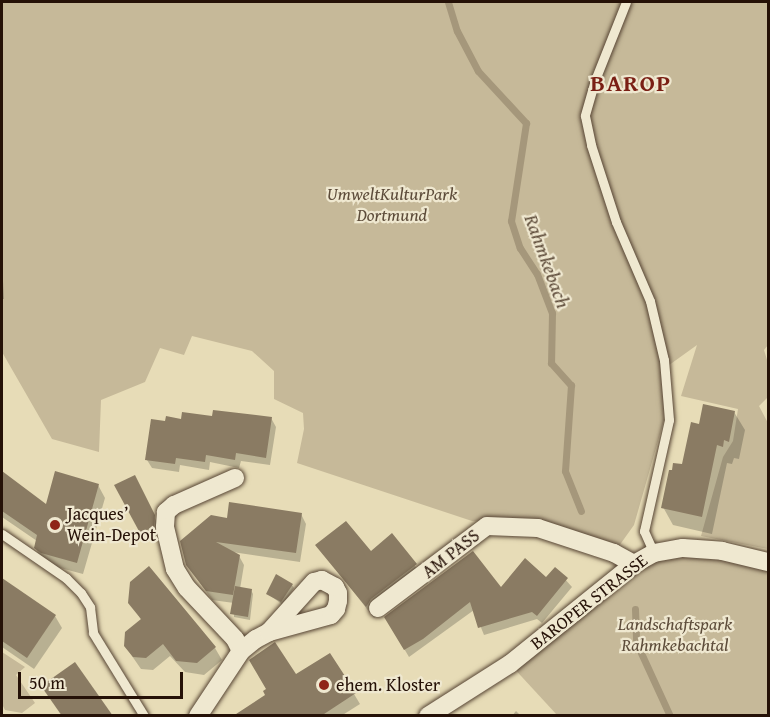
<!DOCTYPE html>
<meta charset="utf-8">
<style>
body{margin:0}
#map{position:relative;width:770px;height:717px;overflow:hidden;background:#e7dcb7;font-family:"Gentium Book Plus",serif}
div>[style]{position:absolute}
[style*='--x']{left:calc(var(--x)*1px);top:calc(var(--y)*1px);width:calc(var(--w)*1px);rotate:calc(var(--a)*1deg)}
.green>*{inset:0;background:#c6b999}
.shadow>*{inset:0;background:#0003}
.stream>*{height:7px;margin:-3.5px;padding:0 3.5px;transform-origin:3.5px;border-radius:3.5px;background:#a5977b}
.building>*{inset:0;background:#8a7b63}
.roads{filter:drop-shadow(0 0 2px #564433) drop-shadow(0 0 2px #564433)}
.lane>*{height:9px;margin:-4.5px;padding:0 4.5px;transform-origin:4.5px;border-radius:4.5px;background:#efe8d0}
.street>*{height:18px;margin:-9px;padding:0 9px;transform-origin:9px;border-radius:9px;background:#efe8d0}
.dots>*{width:16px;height:16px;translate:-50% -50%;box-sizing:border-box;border:3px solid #efe8d0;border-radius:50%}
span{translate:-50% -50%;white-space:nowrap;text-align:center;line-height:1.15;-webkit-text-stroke:4.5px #efe8d0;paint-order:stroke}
.park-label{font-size:18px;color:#5d4c3a;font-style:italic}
.poi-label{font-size:18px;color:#251107}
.left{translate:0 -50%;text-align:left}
.street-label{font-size:18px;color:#251107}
.water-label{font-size:20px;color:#5f4d3b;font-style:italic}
.district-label{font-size:24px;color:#7a1f14;font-weight:700;letter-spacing:1.5px}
.frame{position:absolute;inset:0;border:3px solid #251107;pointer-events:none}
.scale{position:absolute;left:18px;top:672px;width:165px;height:27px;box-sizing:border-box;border:3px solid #251107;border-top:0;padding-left:8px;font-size:18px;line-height:21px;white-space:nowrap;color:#251107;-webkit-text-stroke:4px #efe8d0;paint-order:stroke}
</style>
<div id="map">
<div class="green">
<i style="clip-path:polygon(2px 2px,768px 2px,768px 345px,764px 350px,768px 363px,768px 397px,759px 406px,768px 423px,768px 549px,701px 536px,723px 457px,733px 441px,738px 409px,681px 396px,697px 345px,665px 368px,664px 420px,634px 525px,614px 553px,529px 527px,472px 521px,297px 463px,304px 429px,303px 413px,274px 399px,274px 371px,252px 351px,192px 336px,184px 355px,160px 348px,145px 382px,101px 400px,99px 452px,52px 439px,2px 352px)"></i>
<i style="clip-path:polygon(654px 553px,745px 561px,768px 568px,768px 715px,557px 715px,510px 664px)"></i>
<i style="clip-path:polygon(2px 652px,25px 667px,16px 675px,35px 703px,22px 713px,5px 710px,2px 704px)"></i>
</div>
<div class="shadow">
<i style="clip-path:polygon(2px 278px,3px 281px,4px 299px,2px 299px)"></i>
<i style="clip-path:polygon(734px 412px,745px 430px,739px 459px,734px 458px,732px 464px,727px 463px,712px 534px,673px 525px,663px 507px,700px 426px)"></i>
<i style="clip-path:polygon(213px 418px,271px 418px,276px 427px,270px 465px,241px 461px,239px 468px,210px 462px,209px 470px,180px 465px,179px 472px,152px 468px,147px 460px,166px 423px)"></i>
<i style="clip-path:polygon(2px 473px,47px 506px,98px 485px,105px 498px,83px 574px,49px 565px,42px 560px,35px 547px,37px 541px,2px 517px)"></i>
<i style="clip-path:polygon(116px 485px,139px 485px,158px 525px,158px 535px,146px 540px)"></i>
<i style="clip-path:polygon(301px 514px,306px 524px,300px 562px,232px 552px,239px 556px,244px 565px,240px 589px,251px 590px,253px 594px,250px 620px,234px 617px,234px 603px,212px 600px,187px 564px,228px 519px)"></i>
<i style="clip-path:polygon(392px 535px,423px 577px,374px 618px,317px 545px,371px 553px)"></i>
<i style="clip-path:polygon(556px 569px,572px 587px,542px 623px,537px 619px,484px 635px,474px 610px,409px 657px,386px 618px,547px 579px)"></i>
<i style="clip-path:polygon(2px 580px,55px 616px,62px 628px,34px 669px,2px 647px)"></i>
<i style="clip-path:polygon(292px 585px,294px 588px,283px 605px,268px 594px)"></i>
<i style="clip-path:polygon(130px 602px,215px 648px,222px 660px,204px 675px,185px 672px,170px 656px,153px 670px,141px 669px,125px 646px,142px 621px)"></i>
<i style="clip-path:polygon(354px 694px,360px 704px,341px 716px,256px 716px)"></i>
<i style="clip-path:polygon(516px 711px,521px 716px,512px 716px)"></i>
</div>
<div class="stream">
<i style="--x:448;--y:2;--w:30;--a:73"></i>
<i style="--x:457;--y:31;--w:45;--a:62.3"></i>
<i style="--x:478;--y:71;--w:71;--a:47.3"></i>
<i style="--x:526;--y:123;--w:99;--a:98.7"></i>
<i style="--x:511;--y:221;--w:28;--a:72"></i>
<i style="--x:520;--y:248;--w:31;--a:57"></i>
<i style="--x:537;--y:274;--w:42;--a:69"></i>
<i style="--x:552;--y:313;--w:50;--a:91.1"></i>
<i style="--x:551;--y:363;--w:30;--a:48"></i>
<i style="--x:571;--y:385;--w:86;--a:94"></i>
<i style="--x:565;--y:471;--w:43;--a:68.2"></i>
<i style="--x:635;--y:609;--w:33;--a:88"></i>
<i style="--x:636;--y:642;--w:81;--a:65.3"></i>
</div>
<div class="building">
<i style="clip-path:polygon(703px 404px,735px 411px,729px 442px,724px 440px,723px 447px,717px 445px,702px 517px,661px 508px,669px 470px,672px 470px,673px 463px,682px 464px,691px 422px,699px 424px)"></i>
<i style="clip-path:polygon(213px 410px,272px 417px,266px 458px,236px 453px,235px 460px,206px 455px,205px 462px,176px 458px,175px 464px,145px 460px,151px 419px,165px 421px,166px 416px,181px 419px,182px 412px,212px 416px)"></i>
<i style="clip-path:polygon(2px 471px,46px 504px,55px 471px,99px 484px,77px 563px,41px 553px,34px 548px,37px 535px,2px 511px)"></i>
<i style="clip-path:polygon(135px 475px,155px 515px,154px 527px,140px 533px,114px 485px)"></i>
<i style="clip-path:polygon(229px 502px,302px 513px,296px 553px,216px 542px,240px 555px,233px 595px,206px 591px,186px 565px,180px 541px,211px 515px,227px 518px)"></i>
<i style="clip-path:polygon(346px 521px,371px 551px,392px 533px,417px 564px,371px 599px,366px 607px,315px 545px)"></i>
<i style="clip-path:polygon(473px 551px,501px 587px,525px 558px,546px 577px,555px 567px,568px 578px,537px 616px,532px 612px,478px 628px,470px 602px,423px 639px,404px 650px,384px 617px)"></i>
<i style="clip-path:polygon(149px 566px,216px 647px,197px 663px,176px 661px,163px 644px,146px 658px,133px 657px,124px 646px,125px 632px,141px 619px,128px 603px,130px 582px)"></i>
<i style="clip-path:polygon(276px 574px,293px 584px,281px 602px,266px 594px)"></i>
<i style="clip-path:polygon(2px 578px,56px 615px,27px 658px,2px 641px)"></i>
<i style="clip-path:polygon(235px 586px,252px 589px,248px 617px,230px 614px)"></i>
<i style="clip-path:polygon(275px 642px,296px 674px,330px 653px,356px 693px,321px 716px,233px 716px,265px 695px,263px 691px,266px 689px,249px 660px)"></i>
<i style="clip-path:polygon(75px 662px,113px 716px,62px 716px,41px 686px)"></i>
</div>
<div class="roads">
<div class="lane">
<i style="--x:626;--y:2;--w:84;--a:111.7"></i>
<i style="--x:595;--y:80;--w:37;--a:106"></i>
<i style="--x:585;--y:116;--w:30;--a:78"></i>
<i style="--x:591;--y:145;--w:81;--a:72"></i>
<i style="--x:616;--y:222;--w:86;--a:66.7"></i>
<i style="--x:650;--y:301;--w:61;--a:76.7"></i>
<i style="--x:664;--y:360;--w:60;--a:85.2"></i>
<i style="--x:669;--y:420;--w:114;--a:102.7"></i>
<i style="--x:644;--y:531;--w:24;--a:66"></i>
<i style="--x:2;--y:534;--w:78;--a:34.5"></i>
<i style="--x:66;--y:578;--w:21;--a:45"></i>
<i style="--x:81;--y:593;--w:17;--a:57"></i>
<i style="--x:90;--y:607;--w:26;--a:83"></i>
<i style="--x:93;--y:633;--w:97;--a:58.4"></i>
</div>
<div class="street">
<i style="--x:235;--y:478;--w:67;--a:156.1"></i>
<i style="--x:174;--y:505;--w:11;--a:139"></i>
<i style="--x:166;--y:512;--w:15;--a:94"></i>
<i style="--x:165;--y:527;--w:43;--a:76.6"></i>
<i style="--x:175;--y:569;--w:22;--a:58"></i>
<i style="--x:187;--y:588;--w:70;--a:46.7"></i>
<i style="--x:235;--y:639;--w:13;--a:63"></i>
<i style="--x:378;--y:608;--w:136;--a:-37"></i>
<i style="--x:487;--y:526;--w:51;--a:2.2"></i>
<i style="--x:538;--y:528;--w:80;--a:18.2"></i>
<i style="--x:614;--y:553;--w:23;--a:29"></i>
<i style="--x:198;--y:716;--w:78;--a:-56.5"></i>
<i style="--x:241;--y:651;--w:19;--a:-39"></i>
<i style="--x:256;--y:639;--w:15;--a:-28"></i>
<i style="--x:269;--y:632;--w:64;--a:-15.3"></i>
<i style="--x:331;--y:615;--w:8;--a:-50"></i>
<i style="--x:336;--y:609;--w:8;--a:-76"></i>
<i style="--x:338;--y:601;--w:8;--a:-90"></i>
<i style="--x:338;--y:593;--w:7;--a:-117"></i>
<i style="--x:335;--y:587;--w:15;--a:-152"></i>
<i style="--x:322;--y:580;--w:8;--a:166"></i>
<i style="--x:314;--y:582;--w:67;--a:132"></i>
<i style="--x:428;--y:716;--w:97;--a:-32.4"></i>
<i style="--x:510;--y:664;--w:159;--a:-38.9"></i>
<i style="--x:634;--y:564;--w:23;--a:-29"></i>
<i style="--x:654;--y:553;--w:29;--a:-10"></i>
<i style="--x:683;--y:548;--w:39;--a:4"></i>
<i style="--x:722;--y:551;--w:47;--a:13.4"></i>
</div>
</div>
<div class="dots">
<i style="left:55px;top:525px;background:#8f2418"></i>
<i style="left:324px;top:685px;background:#8f2418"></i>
</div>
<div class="park-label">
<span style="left:392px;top:205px">UmweltKulturPark<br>Dortmund</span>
<span style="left:675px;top:635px">Landschaftspark<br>Rahmkebachtal</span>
</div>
<div class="poi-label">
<span class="left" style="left:67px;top:525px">Jacques’<br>Wein-Depot</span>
<span class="left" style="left:336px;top:685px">ehem. Kloster</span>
</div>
<div class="street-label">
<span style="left:451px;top:554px;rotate:-38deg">AM PASS</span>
<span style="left:589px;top:602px;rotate:-38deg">BAROPER STRASSE</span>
</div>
<div class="water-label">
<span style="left:548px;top:261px;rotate:70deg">Rahmkebach</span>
</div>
<div class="district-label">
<span style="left:631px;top:83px">BAROP</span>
</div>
<div class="frame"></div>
<div class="scale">50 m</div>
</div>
